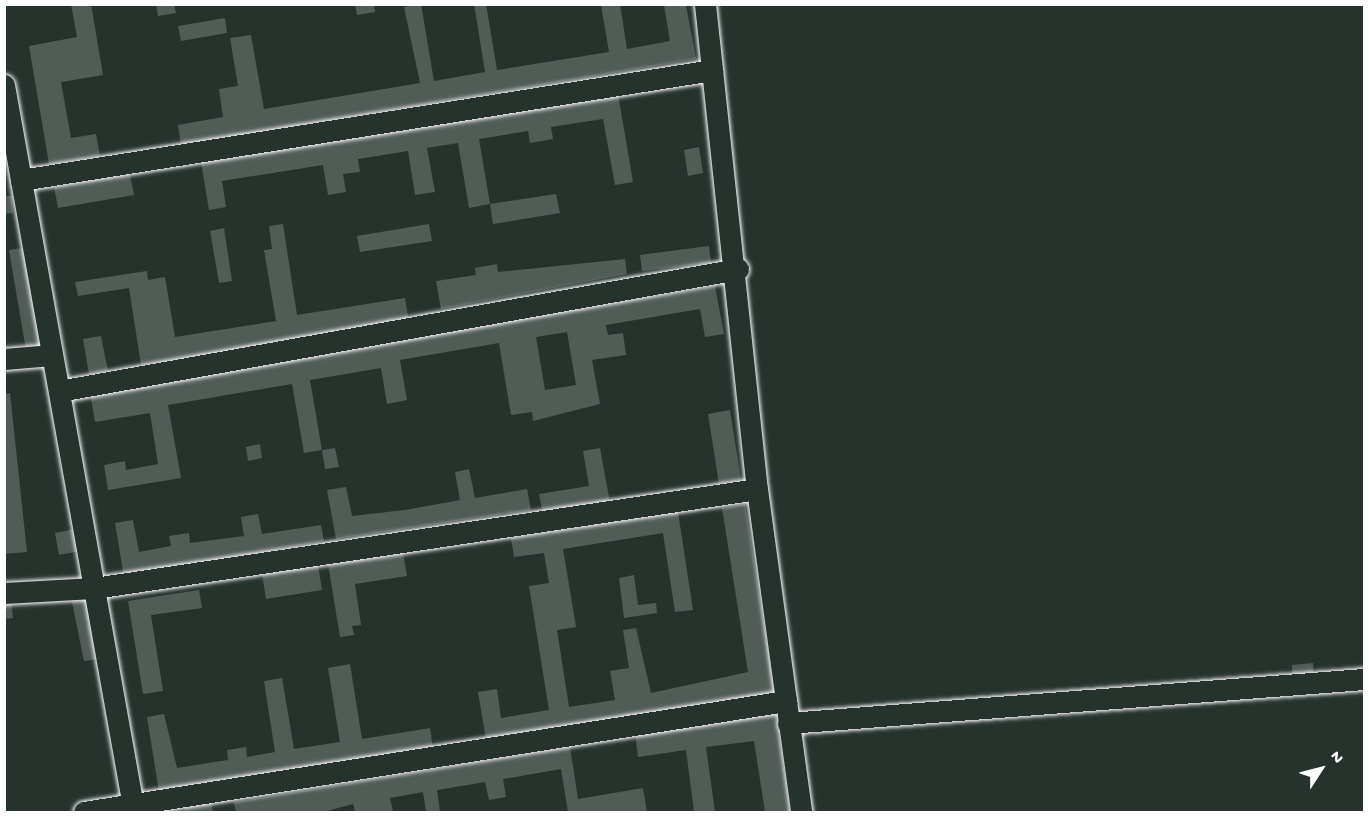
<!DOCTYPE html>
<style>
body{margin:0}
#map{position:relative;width:1369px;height:817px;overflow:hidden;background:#26332d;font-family:"Gochi Hand",sans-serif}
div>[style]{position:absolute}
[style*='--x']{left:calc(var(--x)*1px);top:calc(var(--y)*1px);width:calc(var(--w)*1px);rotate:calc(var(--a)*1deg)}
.building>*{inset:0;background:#515c57}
.roads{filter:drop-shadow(0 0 2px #fff) drop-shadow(0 0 2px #fff)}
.minor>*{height:21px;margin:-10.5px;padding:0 10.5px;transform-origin:10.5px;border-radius:10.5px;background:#26332d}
span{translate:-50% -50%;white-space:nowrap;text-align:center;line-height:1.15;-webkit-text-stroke:6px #26332d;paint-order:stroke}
.frame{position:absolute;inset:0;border:6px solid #fff;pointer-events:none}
.north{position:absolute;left:1291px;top:739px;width:60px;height:60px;-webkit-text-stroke:4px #26332d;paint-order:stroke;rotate:54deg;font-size:16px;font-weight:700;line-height:24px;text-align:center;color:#fff}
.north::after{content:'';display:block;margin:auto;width:21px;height:27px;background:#fff;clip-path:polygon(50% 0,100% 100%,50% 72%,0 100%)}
</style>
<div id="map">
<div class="building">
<i style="clip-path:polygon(71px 4px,91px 4px,103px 75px,61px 82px,71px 138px,96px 134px,100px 156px,49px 164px,29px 46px,77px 37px)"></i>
<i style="clip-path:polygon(156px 4px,174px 4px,176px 13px,158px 16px)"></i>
<i style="clip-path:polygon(355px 4px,374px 4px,375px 12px,357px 15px)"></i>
<i style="clip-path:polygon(421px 4px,434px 81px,485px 72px,474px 4px,486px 4px,497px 70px,609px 52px,601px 5px,620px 4px,627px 49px,670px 41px,664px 5px,686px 5px,696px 59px,181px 145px,178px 125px,223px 117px,219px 89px,238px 86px,230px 38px,251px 35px,264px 109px,420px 83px,404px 7px)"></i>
<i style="clip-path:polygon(225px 18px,227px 33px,181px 41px,178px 26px)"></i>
<i style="clip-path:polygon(618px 94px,633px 182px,615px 185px,603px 119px,551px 127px,553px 139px,530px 143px,528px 131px,479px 139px,490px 204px,469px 208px,458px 143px,427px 148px,435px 192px,415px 195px,408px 151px,358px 159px,360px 172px,343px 174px,346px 192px,328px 195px,323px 165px,222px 181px,226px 207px,209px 210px,201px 162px)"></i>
<i style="clip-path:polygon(699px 147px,703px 173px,688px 176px,684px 150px)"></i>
<i style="clip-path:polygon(130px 174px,134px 195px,58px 208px,54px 187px)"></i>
<i style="clip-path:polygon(556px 194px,560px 213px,493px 224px,490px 204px)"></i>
<i style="clip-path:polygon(4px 196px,12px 196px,13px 213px,4px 214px)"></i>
<i style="clip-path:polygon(283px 224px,297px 315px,405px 298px,409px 322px,141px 365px,129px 288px,78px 296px,75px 282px,147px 271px,148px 280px,165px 277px,175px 337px,276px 321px,264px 250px,272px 249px,269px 226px)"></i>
<i style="clip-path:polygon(429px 224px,432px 241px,360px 252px,357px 236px)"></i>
<i style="clip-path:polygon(224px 228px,232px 281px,219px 283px,210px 231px)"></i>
<i style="clip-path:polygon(709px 246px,711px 263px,642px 271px,640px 255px)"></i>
<i style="clip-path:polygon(28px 247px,45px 346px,26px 350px,9px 250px)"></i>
<i style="clip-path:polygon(625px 259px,627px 274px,441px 309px,436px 281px,476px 275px,475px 268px,497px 264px,498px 272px)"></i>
<i style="clip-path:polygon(evenodd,715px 286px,724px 334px,705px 337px,700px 309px,606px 325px,608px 335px,623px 333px,626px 355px,592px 360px,600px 404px,533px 421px,532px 412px,511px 415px,499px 343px,400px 360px,407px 400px,387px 404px,381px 368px,310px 380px,322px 450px,304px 453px,292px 384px,168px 405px,181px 478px,108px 490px,104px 465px,125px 461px,126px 470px,158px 464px,150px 413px,95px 422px,90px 392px,715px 286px,567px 332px,576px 385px,545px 390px,536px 337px,567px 332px)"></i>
<i style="clip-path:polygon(101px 336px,108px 371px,89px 374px,83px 339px)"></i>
<i style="clip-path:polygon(10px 393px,27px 552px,4px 554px,4px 394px)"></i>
<i style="clip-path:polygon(730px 410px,741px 480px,719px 484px,708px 414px)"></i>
<i style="clip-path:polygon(260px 444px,262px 458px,248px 461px,246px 447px)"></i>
<i style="clip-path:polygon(335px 448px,339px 467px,325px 469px,322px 450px)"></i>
<i style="clip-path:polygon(600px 448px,610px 503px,543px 514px,539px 494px,589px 486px,583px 451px)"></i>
<i style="clip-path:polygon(469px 469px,475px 498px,527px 489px,531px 510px,336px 539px,327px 490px,346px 487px,352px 516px,405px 510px,460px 500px,455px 472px)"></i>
<i style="clip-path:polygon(745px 504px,775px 694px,486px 739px,478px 692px,497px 689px,501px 718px,549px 710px,529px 586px,549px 583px,544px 553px,514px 557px,511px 538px,678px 512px,693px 610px,675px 612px,663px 533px,563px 549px,576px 627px,557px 630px,569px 707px,615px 700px,610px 671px,629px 668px,623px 630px,636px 628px,651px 693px,748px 672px,722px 508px)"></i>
<i style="clip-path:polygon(258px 514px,262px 534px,321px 525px,324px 541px,124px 577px,115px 523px,133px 520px,139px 552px,171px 546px,169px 536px,189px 533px,190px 543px,244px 536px,241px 517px)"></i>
<i style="clip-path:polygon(76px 529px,80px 551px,59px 555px,55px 533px)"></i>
<i style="clip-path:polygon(403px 553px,407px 576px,355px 584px,361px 625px,352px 626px,354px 635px,340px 637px,328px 564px)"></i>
<i style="clip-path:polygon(318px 565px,322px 590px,266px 599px,262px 574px)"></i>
<i style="clip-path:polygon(634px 575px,638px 605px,656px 603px,657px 613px,624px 618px,619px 578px)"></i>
<i style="clip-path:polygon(199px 590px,202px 608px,151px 615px,163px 691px,143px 694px,128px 601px)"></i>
<i style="clip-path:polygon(90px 594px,100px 659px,84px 661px,71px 597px)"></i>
<i style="clip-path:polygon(11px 597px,13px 618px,4px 619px,4px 598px)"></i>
<i style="clip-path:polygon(1313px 663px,1314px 681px,1293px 682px,1292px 665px)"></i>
<i style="clip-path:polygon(350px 664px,362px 739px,430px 728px,433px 749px,159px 792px,147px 717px,164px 714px,177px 768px,228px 760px,227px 750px,246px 747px,247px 757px,275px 752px,264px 681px,282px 678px,294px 749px,340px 742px,328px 668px)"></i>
<i style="clip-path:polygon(776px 714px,790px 812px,765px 812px,754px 741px,706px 747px,715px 812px,694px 812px,686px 750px,638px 757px,635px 733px)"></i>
<i style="clip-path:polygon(570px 747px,578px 799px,643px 788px,647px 812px,568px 812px,561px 769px,503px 779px,506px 797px,489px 800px,485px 782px,437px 790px,440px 812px,426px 812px,423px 792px,390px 798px,393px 812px,355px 812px,353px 804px,323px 812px,236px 812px,234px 802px)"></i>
<i style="clip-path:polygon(211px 803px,213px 812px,185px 812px,184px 807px)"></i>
</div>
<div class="roads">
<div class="minor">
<i style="--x:705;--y:4;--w:488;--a:83.9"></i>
<i style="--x:757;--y:489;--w:326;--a:82.2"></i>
<i style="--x:4;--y:85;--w:739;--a:79.86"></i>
<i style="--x:21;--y:180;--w:700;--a:-9.04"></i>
<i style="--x:4;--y:359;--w:48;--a:-4.8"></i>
<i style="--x:59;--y:391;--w:690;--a:-10.19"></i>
<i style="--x:4;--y:593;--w:90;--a:-3.2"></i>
<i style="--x:94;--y:588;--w:670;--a:-8.49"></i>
<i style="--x:788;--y:723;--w:578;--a:-4.37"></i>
<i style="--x:84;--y:812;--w:711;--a:-8.99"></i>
</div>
</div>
<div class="frame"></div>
<div class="north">N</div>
</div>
